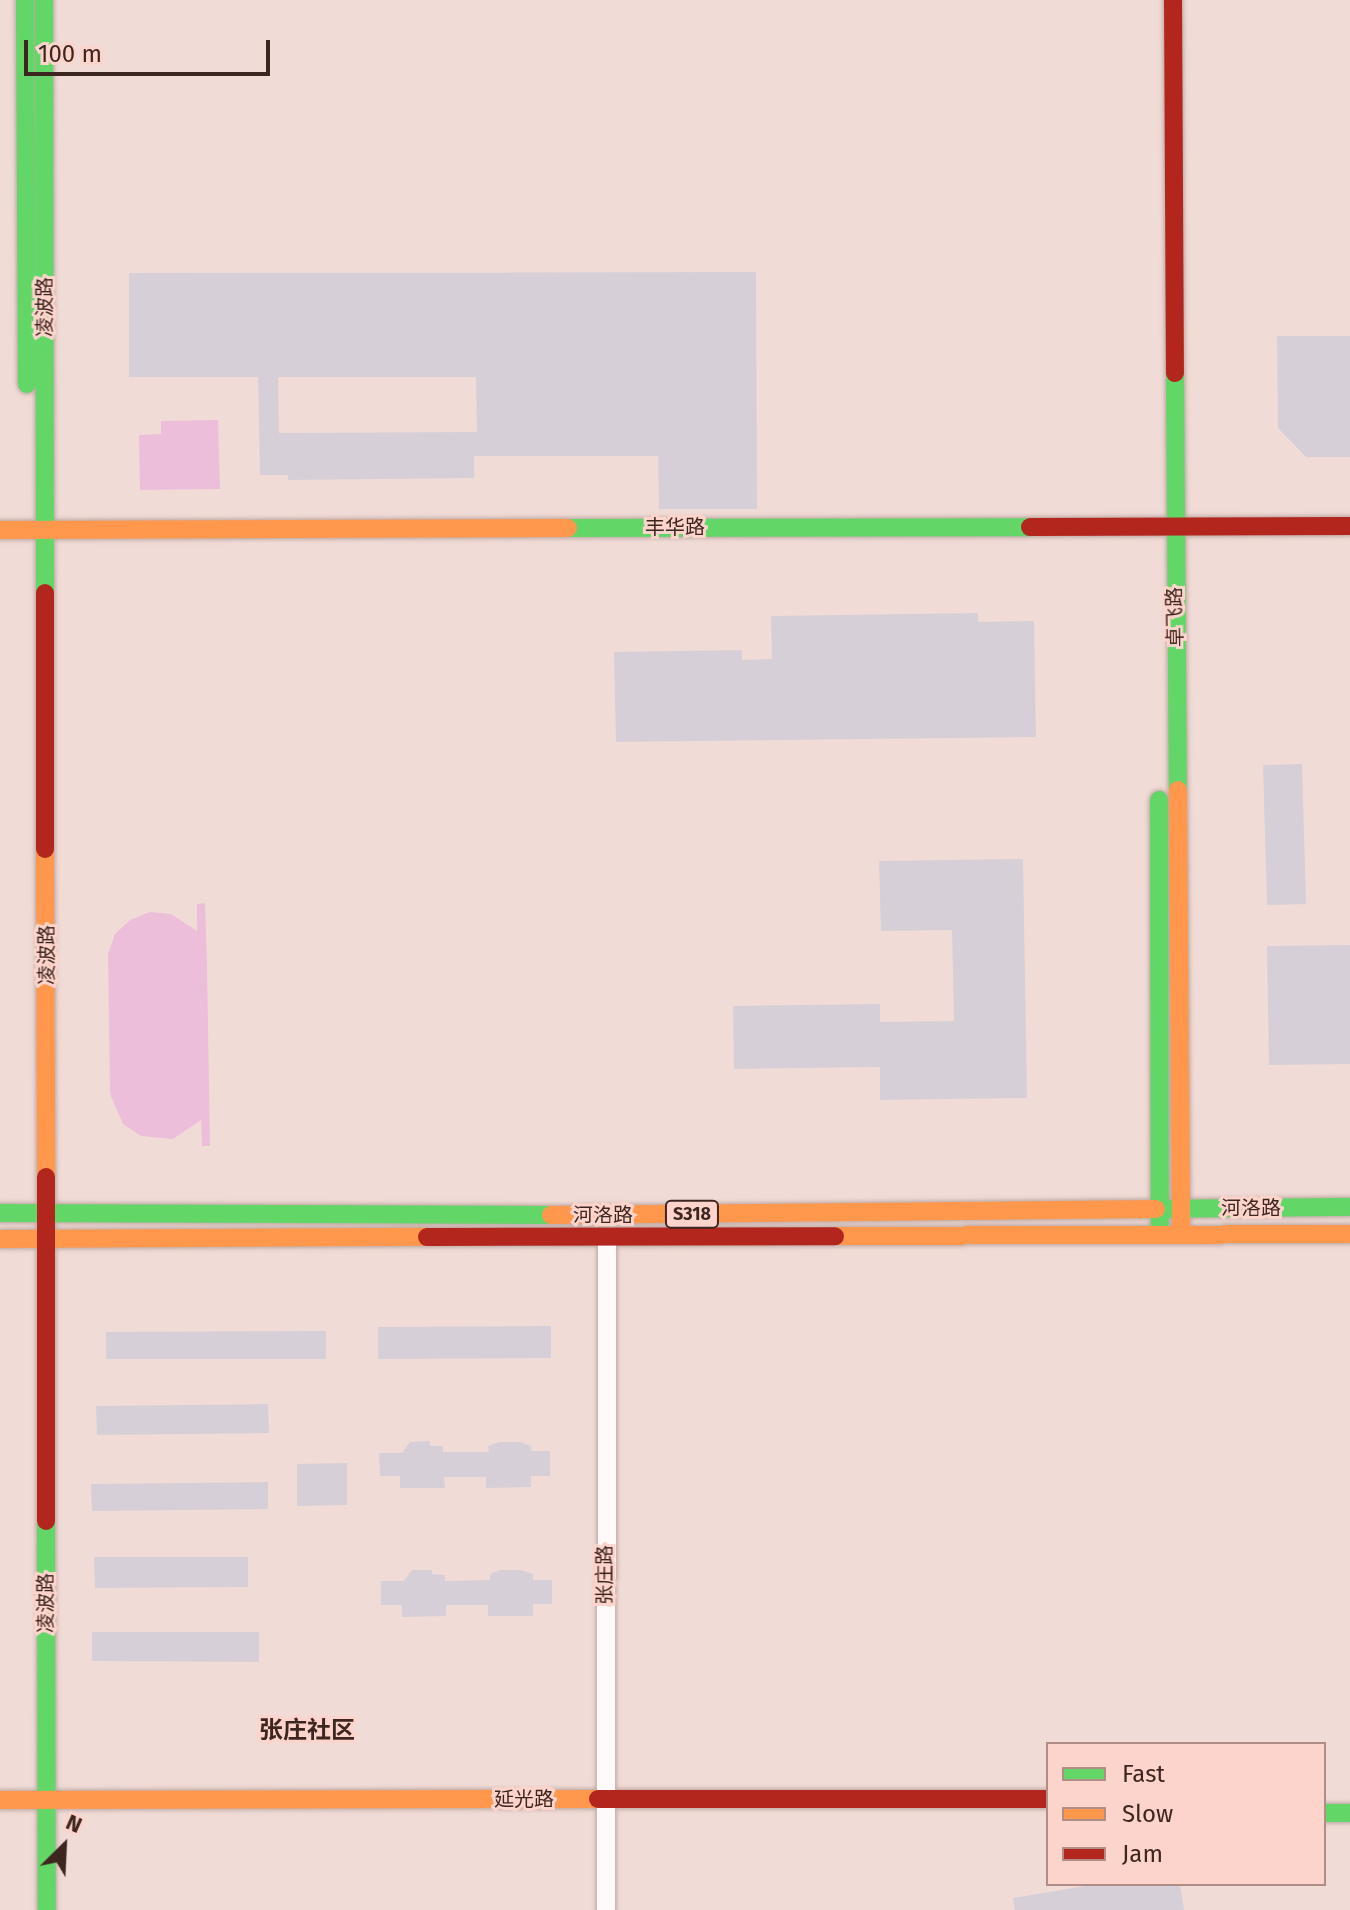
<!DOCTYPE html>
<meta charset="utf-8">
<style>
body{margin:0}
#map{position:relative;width:1350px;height:1910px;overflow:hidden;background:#f1dbd6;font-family:"Fira Sans","Noto Sans SC",sans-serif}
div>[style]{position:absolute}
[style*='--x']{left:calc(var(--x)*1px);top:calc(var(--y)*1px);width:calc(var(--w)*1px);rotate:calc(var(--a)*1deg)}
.green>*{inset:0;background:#edbeda}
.building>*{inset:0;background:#d7cfd8}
.roads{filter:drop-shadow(0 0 2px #bea9a4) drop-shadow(0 0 2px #bea9a4)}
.street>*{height:18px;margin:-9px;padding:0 9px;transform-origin:9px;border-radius:9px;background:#fdfaf9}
.fast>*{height:18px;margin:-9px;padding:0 9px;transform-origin:9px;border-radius:9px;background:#63d668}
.slow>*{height:18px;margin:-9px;padding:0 9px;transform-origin:9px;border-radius:9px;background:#ff974d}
.jam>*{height:18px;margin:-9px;padding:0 9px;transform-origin:9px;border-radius:9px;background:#b3261e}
span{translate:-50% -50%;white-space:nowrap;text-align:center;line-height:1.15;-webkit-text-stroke:6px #fcd4cb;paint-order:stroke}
.shield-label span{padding:2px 6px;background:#fcd4cb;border:2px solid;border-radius:6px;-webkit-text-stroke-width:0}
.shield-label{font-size:18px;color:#3e2620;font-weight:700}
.street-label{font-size:20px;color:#3e2620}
.quarter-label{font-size:24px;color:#3e2620;font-weight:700}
.legend{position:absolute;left:1046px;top:1742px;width:280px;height:144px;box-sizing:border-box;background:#fcd4cb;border:2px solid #b08e87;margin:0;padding:10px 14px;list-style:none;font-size:24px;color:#3e2620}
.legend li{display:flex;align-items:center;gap:16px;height:40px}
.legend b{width:40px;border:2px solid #b08e87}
.north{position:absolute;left:24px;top:1806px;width:80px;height:80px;-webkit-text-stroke:6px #fcd4cb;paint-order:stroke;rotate:24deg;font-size:22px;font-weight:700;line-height:32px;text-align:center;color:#3e2620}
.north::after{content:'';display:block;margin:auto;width:28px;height:36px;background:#3e2620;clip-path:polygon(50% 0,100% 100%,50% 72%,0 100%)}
.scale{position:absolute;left:24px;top:40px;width:246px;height:36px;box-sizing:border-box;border:4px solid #3e2620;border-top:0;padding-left:10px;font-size:24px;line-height:28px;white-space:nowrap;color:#3e2620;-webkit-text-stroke:6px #fcd4cb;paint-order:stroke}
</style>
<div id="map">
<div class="green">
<i style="clip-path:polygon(218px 420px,220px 489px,140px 490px,139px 435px,161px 434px,161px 421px)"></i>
<i style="clip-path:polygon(205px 903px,207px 965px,210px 1146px,202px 1146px,201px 1120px,173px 1139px,141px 1136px,123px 1124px,110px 1094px,108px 954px,115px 934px,130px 920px,150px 912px,171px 914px,197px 931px,197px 904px)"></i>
</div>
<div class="building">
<i style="clip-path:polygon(evenodd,756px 272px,757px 509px,659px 509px,658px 456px,474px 456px,474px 478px,288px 480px,288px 475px,260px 475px,258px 377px,129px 377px,129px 273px,756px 272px,278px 377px,476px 377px,477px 432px,279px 433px,278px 377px)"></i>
<i style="clip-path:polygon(1277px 336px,1350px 336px,1350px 457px,1306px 457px,1278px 428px)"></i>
<i style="clip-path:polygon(978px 613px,978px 622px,1034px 621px,1036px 737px,616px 742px,614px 652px,742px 650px,742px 660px,772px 659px,771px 616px)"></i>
<i style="clip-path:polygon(1302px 764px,1306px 904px,1267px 905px,1263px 765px)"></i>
<i style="clip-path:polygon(1023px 859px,1027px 1098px,880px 1100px,880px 1067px,734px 1069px,733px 1006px,880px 1004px,880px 1022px,954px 1021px,952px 930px,881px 931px,879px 861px)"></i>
<i style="clip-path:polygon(1350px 945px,1350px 1064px,1269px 1065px,1267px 946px)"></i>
<i style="clip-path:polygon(551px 1326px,551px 1358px,378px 1359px,378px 1327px)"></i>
<i style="clip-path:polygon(326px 1331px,326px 1359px,106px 1359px,106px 1332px)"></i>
<i style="clip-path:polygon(268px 1404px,269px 1433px,97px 1435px,96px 1406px)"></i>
<i style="clip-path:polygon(430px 1441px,430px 1446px,443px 1446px,443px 1452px,489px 1452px,488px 1446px,499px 1442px,520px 1442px,531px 1446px,531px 1451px,550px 1451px,550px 1476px,531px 1476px,531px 1487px,486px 1488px,486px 1477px,444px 1477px,445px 1488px,400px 1488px,400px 1476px,380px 1476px,379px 1453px,402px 1453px,410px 1442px)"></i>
<i style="clip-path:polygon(347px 1463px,347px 1505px,297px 1506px,297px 1464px)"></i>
<i style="clip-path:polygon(268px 1482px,268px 1509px,92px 1511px,91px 1484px)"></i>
<i style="clip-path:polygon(94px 1557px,248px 1557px,248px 1587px,95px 1588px)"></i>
<i style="clip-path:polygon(412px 1570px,432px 1570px,432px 1574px,445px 1575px,445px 1581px,490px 1580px,490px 1574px,500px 1570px,521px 1570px,533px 1574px,533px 1580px,552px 1580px,552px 1604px,533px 1604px,533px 1616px,488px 1616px,488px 1605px,446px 1605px,446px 1616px,402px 1617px,402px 1605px,381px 1605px,381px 1581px,404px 1581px)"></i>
<i style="clip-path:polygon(92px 1632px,259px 1632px,259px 1662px,92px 1661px)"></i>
<i style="clip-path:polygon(1097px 1884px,1180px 1884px,1184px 1910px,1015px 1910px,1013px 1898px)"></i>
</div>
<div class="roads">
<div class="street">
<i style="--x:606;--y:1910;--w:670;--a:-89.91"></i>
</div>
<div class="fast">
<i style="--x:25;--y:0;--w:384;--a:89.7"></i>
<i style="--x:44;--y:0;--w:593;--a:89.9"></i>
<i style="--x:1175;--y:373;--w:417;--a:89.6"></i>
<i style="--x:568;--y:528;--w:462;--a:-0.1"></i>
<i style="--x:1159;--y:800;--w:428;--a:89.9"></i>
<i style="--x:1156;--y:1209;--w:194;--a:-0.6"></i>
<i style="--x:0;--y:1213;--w:551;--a:0.21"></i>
<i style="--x:46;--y:1521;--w:389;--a:89.9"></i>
<i style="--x:1324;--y:1813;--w:26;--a:0"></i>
</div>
<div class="slow">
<i style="--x:0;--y:530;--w:568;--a:-0.2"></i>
<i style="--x:1178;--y:790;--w:437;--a:89.6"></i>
<i style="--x:45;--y:849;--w:328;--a:89.8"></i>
<i style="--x:551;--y:1215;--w:605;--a:-0.57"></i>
<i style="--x:835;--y:1236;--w:515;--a:-0.22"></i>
<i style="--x:0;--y:1239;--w:427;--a:-0.3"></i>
<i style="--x:0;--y:1800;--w:598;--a:-0.1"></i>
</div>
<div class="jam">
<i style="--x:1173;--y:0;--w:373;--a:89.7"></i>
<i style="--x:1030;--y:527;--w:320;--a:-0.2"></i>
<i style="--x:45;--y:593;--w:256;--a:90"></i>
<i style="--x:46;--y:1177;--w:344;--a:90"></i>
<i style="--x:427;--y:1237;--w:408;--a:-0.1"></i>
<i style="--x:598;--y:1799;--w:450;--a:0"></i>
</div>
</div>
<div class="shield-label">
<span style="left:692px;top:1214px">S318</span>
</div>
<div class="street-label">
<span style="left:45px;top:307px;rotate:-90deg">凌波路</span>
<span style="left:675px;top:527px">丰华路</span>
<span style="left:1175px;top:617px;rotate:-91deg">卓飞路</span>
<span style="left:47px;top:955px;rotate:-90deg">凌波路</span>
<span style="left:1251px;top:1208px">河洛路</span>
<span style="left:603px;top:1215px">河洛路</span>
<span style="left:605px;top:1575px;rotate:-90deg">张庄路</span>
<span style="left:46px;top:1603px;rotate:-90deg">凌波路</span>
<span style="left:524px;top:1799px">延光路</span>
</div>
<div class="quarter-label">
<span style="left:307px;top:1731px">张庄社区</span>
</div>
<ul class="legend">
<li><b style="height:10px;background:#63d668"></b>Fast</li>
<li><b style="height:10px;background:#ff974d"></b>Slow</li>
<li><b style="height:10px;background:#b3261e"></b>Jam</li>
</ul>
<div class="north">N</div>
<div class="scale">100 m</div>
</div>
